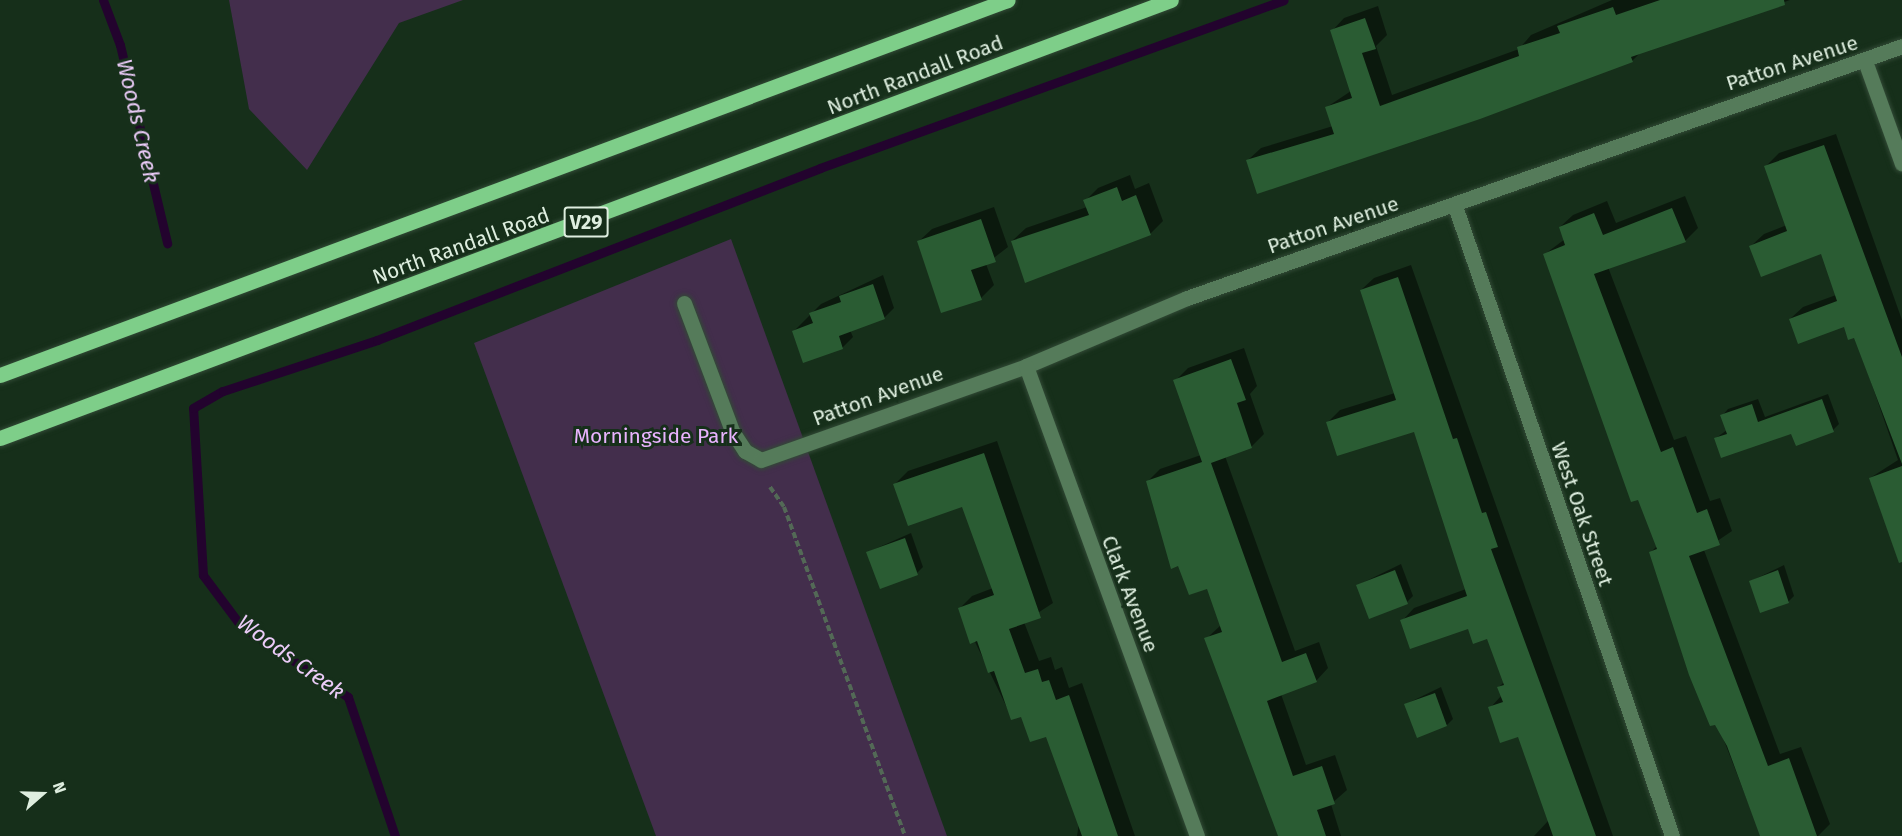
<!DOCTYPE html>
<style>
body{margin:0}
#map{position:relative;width:1902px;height:836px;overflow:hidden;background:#162f1a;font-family:"Fira Sans",sans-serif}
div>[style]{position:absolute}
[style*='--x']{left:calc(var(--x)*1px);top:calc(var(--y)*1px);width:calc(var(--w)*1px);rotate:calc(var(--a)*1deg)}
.green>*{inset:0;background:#432e4c}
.shadow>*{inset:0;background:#0007}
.stream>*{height:9px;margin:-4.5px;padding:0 4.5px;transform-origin:4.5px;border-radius:4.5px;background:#23032e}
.building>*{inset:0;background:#2a5c33}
.path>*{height:4px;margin-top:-2px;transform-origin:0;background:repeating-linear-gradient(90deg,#536956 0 6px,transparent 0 9px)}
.roads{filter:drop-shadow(0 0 2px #324a36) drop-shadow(0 0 2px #324a36)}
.minor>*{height:15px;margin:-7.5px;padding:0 7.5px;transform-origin:7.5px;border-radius:7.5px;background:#557b5a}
.major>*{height:15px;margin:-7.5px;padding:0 7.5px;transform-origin:7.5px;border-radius:7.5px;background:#7ece89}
span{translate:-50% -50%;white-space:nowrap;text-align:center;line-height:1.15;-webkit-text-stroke:6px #162f1a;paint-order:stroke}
.shield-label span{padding:2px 4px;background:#162f1a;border:2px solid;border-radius:4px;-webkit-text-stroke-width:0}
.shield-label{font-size:20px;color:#deeedf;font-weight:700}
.street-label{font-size:21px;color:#deeedf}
.park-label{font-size:21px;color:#e8b3fe}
.water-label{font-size:22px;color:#ecccf9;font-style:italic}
.north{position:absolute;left:12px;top:764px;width:60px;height:60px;-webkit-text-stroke:4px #162f1a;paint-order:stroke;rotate:70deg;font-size:16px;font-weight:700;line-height:24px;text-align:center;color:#deeedf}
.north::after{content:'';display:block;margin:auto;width:21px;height:27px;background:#deeedf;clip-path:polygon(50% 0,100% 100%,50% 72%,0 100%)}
</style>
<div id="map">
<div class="green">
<i style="clip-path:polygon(229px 0,463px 0,399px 23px,307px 170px,249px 109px)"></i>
<i style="clip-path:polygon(731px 239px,947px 836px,656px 836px,474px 343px)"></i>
</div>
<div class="shadow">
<i style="clip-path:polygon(1612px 0,1790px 0,1642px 51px,1632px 61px,1248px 160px,1261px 148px,1333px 126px,1327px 107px,1351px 91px,1332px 31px,1344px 18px,1378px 6px,1387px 35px,1376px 46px,1392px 95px,1519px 49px,1531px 35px)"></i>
<i style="clip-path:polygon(1836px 134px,1902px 320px,1902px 537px,1870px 478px,1898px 460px,1855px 336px,1845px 325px,1790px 319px,1803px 307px,1836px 295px,1822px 252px,1751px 246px,1764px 234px,1787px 225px,1766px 166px,1779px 153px)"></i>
<i style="clip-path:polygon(1130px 175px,1135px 189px,1149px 183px,1163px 221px,1150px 234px,1012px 241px,1026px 228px,1087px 207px,1085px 201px,1098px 188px)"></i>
<i style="clip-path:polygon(1685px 196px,1698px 228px,1685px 241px,1608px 267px,1674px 440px,1686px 436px,1710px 501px,1720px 498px,1732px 531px,1704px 550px,1780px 754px,1801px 747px,1830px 824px,1818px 836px,1761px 836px,1651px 552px,1657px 546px,1545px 254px,1565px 239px,1560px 227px,1573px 215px,1607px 201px,1616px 223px)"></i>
<i style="clip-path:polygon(994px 207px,1008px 247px,986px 264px,994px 285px,981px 298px,918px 242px,932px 229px)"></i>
<i style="clip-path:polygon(1411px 265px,1613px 836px,1534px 836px,1549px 820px,1519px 735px,1490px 708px,1502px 695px,1499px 687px,1504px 682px,1488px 637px,1468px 627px,1402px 621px,1414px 608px,1466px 589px,1415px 430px,1328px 422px,1340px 410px,1395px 393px,1361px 290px,1374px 278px)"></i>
<i style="clip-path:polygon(883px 275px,894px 308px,884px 318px,850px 330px,853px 337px,843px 347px,804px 361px,794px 331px,821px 304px)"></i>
<i style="clip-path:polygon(1244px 348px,1257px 386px,1250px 394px,1264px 434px,1251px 447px,1225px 456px,1295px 651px,1319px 642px,1328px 668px,1316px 681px,1281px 694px,1306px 765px,1335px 755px,1347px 790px,1331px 804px,1341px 836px,1279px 836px,1206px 639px,1221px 625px,1208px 587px,1147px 482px,1160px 469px,1201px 455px,1175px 381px,1188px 368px)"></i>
<i style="clip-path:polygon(1828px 394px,1839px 424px,1833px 430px,1716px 438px,1727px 430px,1722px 416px,1728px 409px,1758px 399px,1765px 417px)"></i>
<i style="clip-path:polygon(997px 441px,1053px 603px,1024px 622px,1039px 661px,1051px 657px,1055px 670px,1062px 667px,1069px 688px,1082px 683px,1135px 836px,1077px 836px,1079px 823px,1047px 735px,1022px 715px,1012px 718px,959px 609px,972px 596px,993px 588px,963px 505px,895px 484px,908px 471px)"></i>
<i style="clip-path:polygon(911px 533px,923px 567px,917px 573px,868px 552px)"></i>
<i style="clip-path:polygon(1401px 564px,1413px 596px,1407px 602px,1358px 585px)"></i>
<i style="clip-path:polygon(1784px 565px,1794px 596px,1788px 602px,1751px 581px)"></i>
<i style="clip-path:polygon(1441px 687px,1453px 719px,1447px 725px,1406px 704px)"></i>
</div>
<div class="stream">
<i style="--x:103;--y:0;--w:48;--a:69.3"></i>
<i style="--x:120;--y:45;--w:204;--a:76.6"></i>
<i style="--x:395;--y:836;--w:147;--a:-108.7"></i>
<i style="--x:348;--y:697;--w:128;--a:-146.4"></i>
<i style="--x:241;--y:626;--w:64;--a:-126.7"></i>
<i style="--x:203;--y:575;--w:167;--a:-93.4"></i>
<i style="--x:193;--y:408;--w:34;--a:-30"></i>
<i style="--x:223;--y:391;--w:162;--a:-18.3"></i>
<i style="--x:377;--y:340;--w:475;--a:-21.2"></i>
<i style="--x:820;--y:168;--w:493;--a:-19.9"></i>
</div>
<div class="building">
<i style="clip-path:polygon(1660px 0,1784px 0,1785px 5px,1631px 57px,1633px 62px,1480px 119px,1257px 194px,1246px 160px,1334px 134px,1325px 107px,1352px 98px,1330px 30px,1365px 18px,1376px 49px,1362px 53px,1380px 106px,1519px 56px,1517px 47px,1560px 33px,1557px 26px,1613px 7px,1616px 15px)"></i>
<i style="clip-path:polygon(1824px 145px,1902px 357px,1902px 464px,1854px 338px,1848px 340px,1844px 327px,1798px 344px,1789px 319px,1837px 301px,1821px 254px,1761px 277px,1749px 246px,1787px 231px,1764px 166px)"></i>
<i style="clip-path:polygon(1117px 187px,1122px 201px,1136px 195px,1151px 235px,1025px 283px,1011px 241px,1089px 215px,1083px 200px)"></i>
<i style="clip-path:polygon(1672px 208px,1686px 242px,1594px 274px,1661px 452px,1673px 447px,1697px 513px,1707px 509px,1720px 545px,1689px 556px,1768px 766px,1789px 758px,1817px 836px,1760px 836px,1727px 746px,1715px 725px,1710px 726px,1689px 675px,1649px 552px,1657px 549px,1638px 500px,1631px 502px,1543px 254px,1565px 245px,1559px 227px,1594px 213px,1603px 235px)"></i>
<i style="clip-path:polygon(981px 219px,996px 262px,971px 270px,982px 300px,941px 313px,917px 241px)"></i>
<i style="clip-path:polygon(1398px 277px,1453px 439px,1457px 438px,1482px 513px,1486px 512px,1498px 547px,1491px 549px,1596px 836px,1553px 836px,1518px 737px,1500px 743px,1488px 707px,1503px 702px,1497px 687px,1504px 685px,1487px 639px,1473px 644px,1468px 629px,1410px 649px,1400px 620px,1467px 596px,1414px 432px,1337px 456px,1326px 422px,1396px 400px,1360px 290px)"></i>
<i style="clip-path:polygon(873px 284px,885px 319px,839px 336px,843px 349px,803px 363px,792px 331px,813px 323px,809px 313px,841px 302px,839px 296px)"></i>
<i style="clip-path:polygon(1231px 359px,1246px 400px,1237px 403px,1252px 448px,1211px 463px,1282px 662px,1306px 653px,1317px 682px,1267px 701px,1293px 776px,1322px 766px,1335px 804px,1317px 810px,1326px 836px,1278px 836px,1204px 638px,1222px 632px,1207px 589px,1189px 595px,1178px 566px,1171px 569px,1146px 481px,1202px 462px,1173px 380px)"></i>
<i style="clip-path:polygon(1822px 399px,1834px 432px,1796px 446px,1791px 434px,1721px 458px,1714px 438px,1727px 434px,1720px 415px,1752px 404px,1758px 422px)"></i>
<i style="clip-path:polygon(984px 453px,1041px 618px,1009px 629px,1025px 673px,1038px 669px,1042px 682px,1049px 680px,1056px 700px,1069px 695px,1118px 836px,1082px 836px,1046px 737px,1030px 742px,1021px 717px,1011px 720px,994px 671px,988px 673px,977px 641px,970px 644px,958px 608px,994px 595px,962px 507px,908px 526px,893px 484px)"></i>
<i style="clip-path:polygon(1902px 466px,1902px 562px,1899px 563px,1869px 478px)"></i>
<i style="clip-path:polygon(905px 538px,918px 575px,880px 589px,866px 552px)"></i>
<i style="clip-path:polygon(1395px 570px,1408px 604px,1369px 619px,1356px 585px)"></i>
<i style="clip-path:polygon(1778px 570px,1789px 603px,1760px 613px,1749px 581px)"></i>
<i style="clip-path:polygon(1435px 693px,1447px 726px,1417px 738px,1404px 704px)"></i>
</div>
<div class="path">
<i style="--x:770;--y:487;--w:24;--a:55"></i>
<i style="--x:784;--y:507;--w:351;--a:69.8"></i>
</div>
<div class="roads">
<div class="minor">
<i style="--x:1865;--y:61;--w:109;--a:70.2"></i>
<i style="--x:1455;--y:206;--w:666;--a:70.99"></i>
<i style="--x:684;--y:303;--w:137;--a:69.4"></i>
<i style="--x:732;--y:431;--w:24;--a:57"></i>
<i style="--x:745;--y:451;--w:18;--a:29"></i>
<i style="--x:761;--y:460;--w:281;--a:-19.5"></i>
<i style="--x:1026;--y:366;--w:175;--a:-22.9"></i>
<i style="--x:1187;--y:298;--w:758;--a:-19.41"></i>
<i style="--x:1026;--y:366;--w:500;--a:70.01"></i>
</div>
<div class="major">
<i style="--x:0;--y:375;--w:1075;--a:-20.41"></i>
<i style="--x:0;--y:438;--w:1250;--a:-20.51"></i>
</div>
</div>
<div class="shield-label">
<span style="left:586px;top:222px">V29</span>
</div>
<div class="street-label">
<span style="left:1792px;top:63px;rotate:-18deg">Patton Avenue</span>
<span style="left:915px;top:75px;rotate:-21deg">North Randall Road</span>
<span style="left:1333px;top:225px;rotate:-19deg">Patton Avenue</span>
<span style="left:461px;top:246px;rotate:-20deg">North Randall Road</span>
<span style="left:878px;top:396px;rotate:-20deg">Patton Avenue</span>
<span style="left:1582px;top:514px;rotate:71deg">West Oak Street</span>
<span style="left:1130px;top:594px;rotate:69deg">Clark Avenue</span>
</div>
<div class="park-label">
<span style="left:656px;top:436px">Morningside Park</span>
</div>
<div class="water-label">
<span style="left:138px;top:121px;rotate:77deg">Woods Creek</span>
<span style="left:291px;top:657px;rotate:36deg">Woods Creek</span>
</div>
<div class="north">N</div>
</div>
